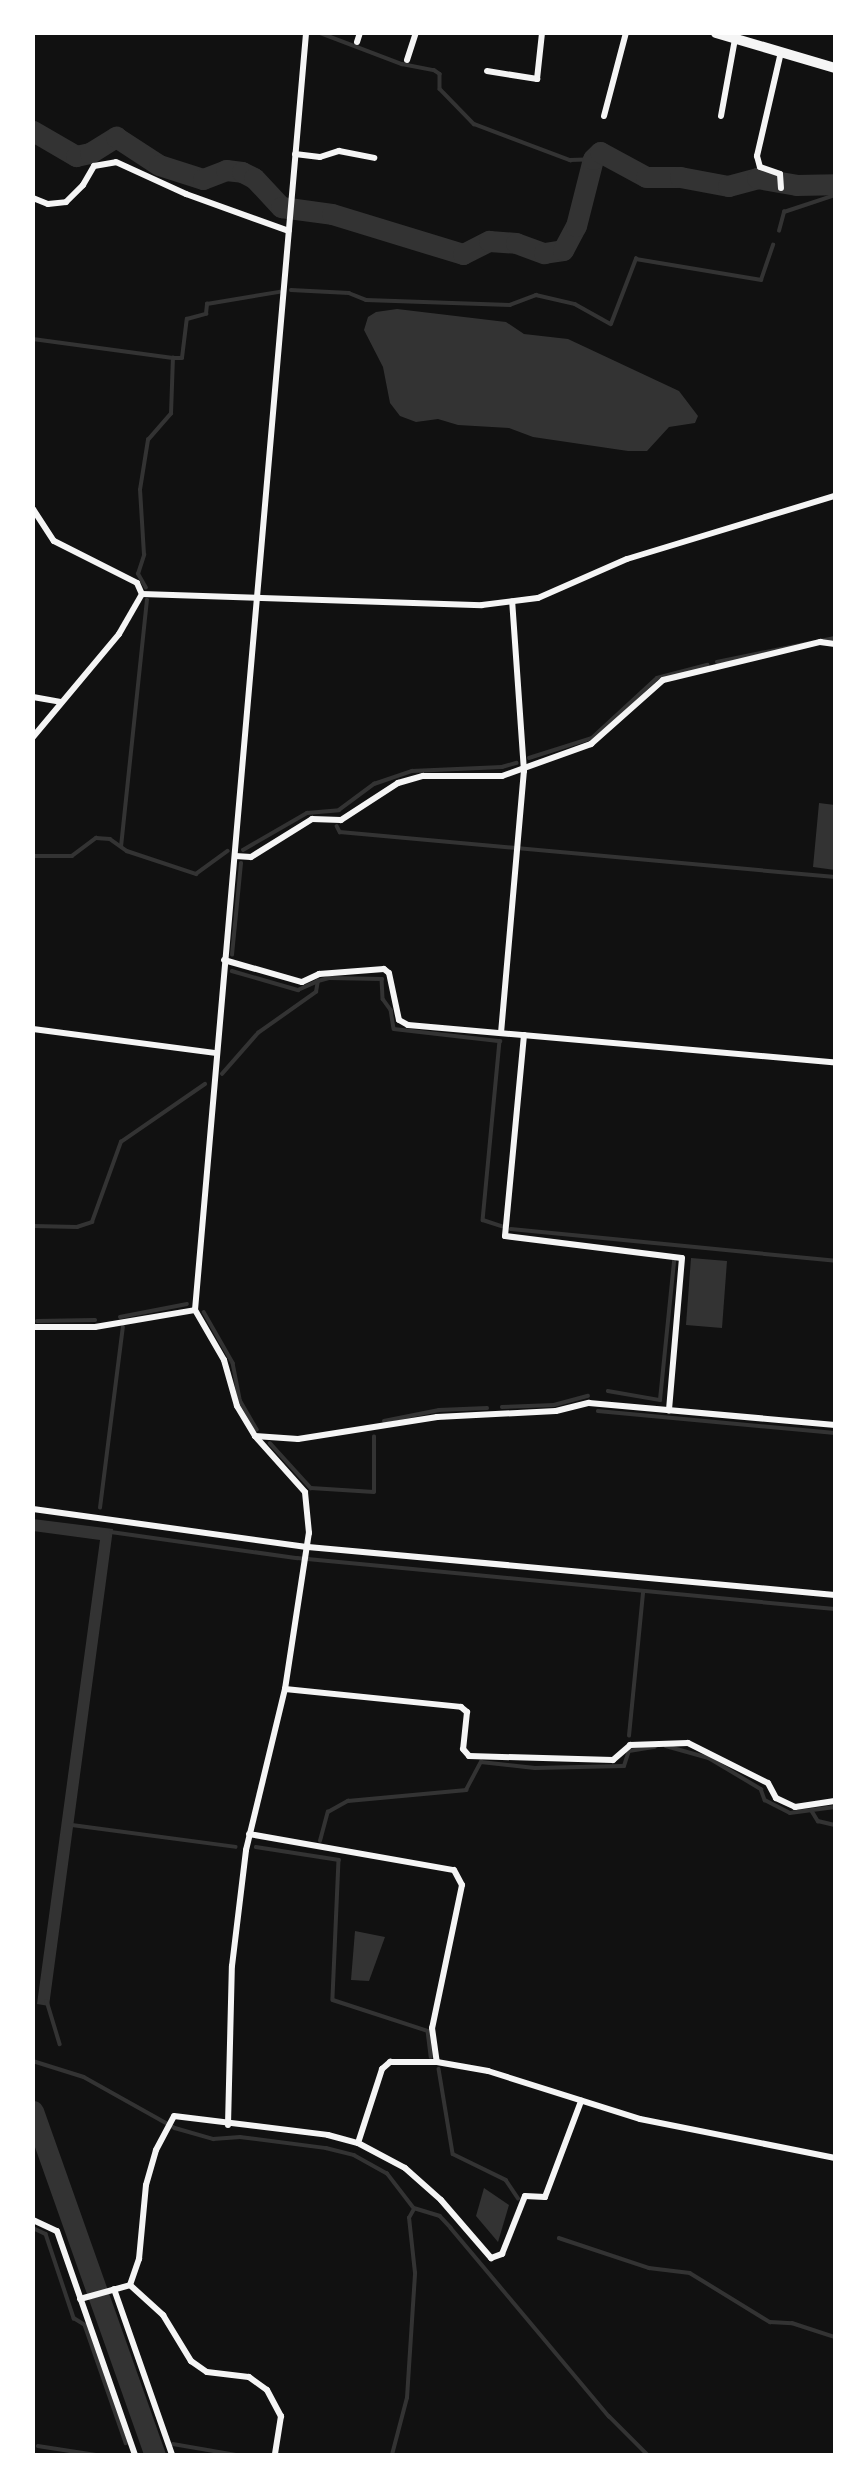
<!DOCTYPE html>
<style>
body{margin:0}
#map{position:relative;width:868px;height:2488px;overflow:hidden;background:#111;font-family:"Varela Round",sans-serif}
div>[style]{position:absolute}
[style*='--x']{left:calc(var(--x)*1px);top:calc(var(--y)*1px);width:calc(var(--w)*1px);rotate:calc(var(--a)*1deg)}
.water>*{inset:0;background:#333}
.stream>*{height:3.5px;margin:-1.75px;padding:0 1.75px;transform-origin:1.75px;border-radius:1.75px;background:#333}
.river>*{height:21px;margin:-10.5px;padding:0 10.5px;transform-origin:10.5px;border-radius:10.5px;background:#333}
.minor>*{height:6px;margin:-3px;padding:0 3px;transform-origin:3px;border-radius:3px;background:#f5f5f5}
.primary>*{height:10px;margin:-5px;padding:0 5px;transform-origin:5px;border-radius:5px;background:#f5f5f5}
span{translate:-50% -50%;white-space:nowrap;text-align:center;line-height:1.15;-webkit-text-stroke:5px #fff;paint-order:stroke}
.frame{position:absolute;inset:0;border:35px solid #fff;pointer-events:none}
</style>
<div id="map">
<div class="water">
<i style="clip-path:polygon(397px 309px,506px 322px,524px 334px,568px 339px,679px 391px,698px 416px,695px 423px,669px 427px,647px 451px,628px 451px,533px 437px,509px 428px,458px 425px,438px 419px,416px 422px,400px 416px,390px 403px,383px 367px,364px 330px,368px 317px,376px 312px)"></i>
<i style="clip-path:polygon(819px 803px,835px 805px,835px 870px,813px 867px)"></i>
<i style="clip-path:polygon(691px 1258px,727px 1261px,722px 1328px,686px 1325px)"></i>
<i style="clip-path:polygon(33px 1519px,113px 1529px,49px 2006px,37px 2004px,100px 1540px,33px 1531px)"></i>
<i style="clip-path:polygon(355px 1931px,385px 1937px,369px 1981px,351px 1980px)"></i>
<i style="clip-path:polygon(484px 2188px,509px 2205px,498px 2242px,476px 2216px)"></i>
</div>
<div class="stream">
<i style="--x:320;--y:33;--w:88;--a:20.7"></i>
<i style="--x:402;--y:64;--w:33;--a:11"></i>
<i style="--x:434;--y:70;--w:7;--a:34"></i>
<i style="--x:440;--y:74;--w:15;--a:90"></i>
<i style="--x:440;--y:89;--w:49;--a:45.8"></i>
<i style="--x:474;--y:124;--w:103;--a:20.6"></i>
<i style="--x:570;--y:160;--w:23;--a:-2"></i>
<i style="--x:779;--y:231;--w:20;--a:-75"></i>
<i style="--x:784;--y:212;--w:54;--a:-18.4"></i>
<i style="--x:291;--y:290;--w:58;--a:3"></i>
<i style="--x:349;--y:293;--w:18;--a:22"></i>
<i style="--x:366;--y:300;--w:144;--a:2"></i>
<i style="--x:510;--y:305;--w:28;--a:-21"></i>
<i style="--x:536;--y:295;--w:40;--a:13"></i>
<i style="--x:575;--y:304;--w:41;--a:29.1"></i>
<i style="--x:611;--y:324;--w:70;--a:-69"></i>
<i style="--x:636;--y:259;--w:127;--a:9.5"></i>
<i style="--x:761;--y:280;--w:37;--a:-71"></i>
<i style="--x:33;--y:339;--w:141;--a:7.7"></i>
<i style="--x:146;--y:588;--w:16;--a:-120"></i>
<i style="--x:138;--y:574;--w:20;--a:-72"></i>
<i style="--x:144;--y:555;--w:65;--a:-93.5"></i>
<i style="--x:140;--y:490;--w:51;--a:-80.9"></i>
<i style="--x:148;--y:440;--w:35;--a:-49"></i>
<i style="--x:171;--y:414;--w:56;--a:-88"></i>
<i style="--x:173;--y:358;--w:9;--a:0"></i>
<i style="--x:182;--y:358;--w:39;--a:-83"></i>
<i style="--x:187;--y:319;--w:20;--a:-15"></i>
<i style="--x:206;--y:314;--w:10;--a:-84"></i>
<i style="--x:207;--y:304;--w:73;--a:-9.5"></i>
<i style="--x:717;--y:662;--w:120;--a:-11.5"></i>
<i style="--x:529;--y:758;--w:66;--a:-17.6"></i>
<i style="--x:592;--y:738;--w:88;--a:-42.7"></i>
<i style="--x:657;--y:678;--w:52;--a:-14.6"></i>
<i style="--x:337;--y:826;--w:7;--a:63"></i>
<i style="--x:340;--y:832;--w:497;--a:5.2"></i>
<i style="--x:121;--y:847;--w:248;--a:-84"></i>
<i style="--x:243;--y:850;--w:74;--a:-30"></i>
<i style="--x:307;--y:813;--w:32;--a:-5"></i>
<i style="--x:339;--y:810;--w:44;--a:-36.6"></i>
<i style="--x:374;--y:784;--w:40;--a:-18.9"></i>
<i style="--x:412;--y:771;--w:90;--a:-2.5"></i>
<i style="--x:502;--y:767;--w:15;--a:-16"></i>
<i style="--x:33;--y:856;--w:39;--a:0"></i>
<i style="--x:72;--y:856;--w:30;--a:-37"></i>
<i style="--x:96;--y:838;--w:14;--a:4"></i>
<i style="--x:110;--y:839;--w:21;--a:35"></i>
<i style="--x:127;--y:851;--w:73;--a:18.4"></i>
<i style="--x:196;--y:874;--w:39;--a:-36"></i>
<i style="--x:232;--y:955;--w:92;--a:-84.4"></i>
<i style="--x:232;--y:971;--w:69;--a:16.1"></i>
<i style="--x:298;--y:990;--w:22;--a:-24"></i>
<i style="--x:222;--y:1074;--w:55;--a:-48.7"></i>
<i style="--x:258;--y:1033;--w:71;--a:-35.3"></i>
<i style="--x:316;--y:992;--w:11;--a:-80"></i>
<i style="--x:318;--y:981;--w:11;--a:-15"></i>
<i style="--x:329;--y:978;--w:53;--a:1.1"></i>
<i style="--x:382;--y:979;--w:20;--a:87"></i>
<i style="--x:383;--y:999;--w:14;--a:54"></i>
<i style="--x:391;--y:1010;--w:19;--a:81"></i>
<i style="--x:394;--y:1029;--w:107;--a:6.5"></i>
<i style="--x:500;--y:1041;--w:180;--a:95.4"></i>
<i style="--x:483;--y:1220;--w:20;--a:18"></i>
<i style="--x:33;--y:1226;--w:44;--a:1.3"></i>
<i style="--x:77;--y:1227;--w:16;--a:-18"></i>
<i style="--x:92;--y:1222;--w:85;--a:-70.1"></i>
<i style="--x:121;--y:1142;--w:102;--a:-34.6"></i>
<i style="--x:511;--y:1229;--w:326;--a:5.6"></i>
<i style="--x:204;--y:1312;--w:59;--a:60.4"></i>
<i style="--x:233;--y:1363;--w:38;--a:79"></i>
<i style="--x:240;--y:1400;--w:34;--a:60"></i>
<i style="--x:120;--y:1317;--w:68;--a:-11"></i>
<i style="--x:37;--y:1321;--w:58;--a:-1"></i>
<i style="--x:608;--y:1391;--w:53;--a:9.8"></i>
<i style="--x:660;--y:1400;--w:140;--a:-84.2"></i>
<i style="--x:502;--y:1407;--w:52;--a:-2.2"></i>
<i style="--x:554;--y:1405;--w:35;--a:-15"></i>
<i style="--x:598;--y:1411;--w:238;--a:5.3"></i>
<i style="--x:384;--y:1421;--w:56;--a:-11.3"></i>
<i style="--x:439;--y:1410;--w:48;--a:-2.4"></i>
<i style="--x:270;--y:1443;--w:61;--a:47.7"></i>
<i style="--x:311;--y:1488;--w:63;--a:3.6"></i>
<i style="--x:374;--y:1492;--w:55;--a:-90"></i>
<i style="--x:100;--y:1508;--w:182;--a:-82.8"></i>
<i style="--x:111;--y:1532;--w:188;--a:8"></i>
<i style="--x:297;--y:1558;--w:540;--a:5.42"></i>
<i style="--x:629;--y:1736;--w:145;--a:-84.4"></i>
<i style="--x:666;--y:1746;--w:45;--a:15.6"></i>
<i style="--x:709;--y:1758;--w:61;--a:30.8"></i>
<i style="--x:761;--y:1789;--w:12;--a:70"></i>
<i style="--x:765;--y:1800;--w:28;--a:27"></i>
<i style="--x:790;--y:1813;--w:45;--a:-7.6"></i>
<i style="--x:812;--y:1811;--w:12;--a:59"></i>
<i style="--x:818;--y:1821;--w:17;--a:13"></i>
<i style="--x:72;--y:1825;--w:165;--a:7.6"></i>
<i style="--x:320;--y:1841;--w:30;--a:-75"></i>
<i style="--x:328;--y:1812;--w:23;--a:-29"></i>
<i style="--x:348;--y:1801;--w:119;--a:-5.3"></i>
<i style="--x:466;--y:1790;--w:32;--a:-62"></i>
<i style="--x:481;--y:1762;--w:54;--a:6.3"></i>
<i style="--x:535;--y:1768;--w:89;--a:-1.3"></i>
<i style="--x:624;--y:1766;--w:16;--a:-72"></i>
<i style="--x:629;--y:1751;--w:26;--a:-9"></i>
<i style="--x:256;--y:1847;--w:84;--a:8.9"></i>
<i style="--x:339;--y:1860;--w:140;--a:92.5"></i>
<i style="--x:333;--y:2000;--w:100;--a:18.1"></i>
<i style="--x:428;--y:2031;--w:26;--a:83"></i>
<i style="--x:47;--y:2001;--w:45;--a:73.2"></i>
<i style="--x:33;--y:2061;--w:53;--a:17.4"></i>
<i style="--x:84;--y:2077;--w:104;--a:29.3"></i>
<i style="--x:175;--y:2128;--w:40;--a:16"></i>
<i style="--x:213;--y:2139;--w:27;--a:-4"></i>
<i style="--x:240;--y:2137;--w:87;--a:7.3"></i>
<i style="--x:326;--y:2148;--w:29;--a:14"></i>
<i style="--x:354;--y:2155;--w:38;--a:29"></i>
<i style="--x:387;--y:2173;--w:44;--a:52.4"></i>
<i style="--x:414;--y:2208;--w:27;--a:17"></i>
<i style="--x:440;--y:2216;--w:16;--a:47"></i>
<i style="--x:451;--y:2228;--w:246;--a:50"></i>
<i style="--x:609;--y:2416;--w:55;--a:45"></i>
<i style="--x:439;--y:2069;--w:86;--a:80.6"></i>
<i style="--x:453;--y:2154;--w:59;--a:26.1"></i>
<i style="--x:506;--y:2180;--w:22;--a:56"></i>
<i style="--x:33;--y:2228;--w:14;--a:25"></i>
<i style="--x:46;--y:2234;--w:89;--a:71.6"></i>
<i style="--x:74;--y:2318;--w:13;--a:32"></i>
<i style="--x:85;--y:2325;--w:125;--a:70.8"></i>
<i style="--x:559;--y:2238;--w:95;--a:18.4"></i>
<i style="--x:649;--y:2268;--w:41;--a:7"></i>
<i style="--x:690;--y:2273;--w:94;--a:31.5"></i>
<i style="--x:770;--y:2322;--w:22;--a:3"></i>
<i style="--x:792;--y:2323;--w:45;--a:18"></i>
<i style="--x:173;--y:2444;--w:65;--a:9.8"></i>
<i style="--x:38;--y:2446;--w:60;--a:8.7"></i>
<i style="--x:392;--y:2455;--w:59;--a:-75.3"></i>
<i style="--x:407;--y:2398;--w:125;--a:-86.3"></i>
<i style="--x:415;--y:2273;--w:55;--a:-96.2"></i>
<i style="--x:409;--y:2218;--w:10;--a:-61"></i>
</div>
<div class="river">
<i style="--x:33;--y:131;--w:50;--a:30.2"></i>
<i style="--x:76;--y:156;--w:14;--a:-12"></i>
<i style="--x:90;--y:153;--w:31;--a:-32"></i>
<i style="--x:116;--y:137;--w:51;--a:33.1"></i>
<i style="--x:159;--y:165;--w:46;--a:17.7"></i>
<i style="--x:203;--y:179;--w:25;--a:-21"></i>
<i style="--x:226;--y:170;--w:16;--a:7"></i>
<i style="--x:242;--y:172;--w:13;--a:27"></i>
<i style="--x:254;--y:178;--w:40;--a:47"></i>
<i style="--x:281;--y:207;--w:51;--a:7.8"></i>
<i style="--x:332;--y:214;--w:137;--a:17"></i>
<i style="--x:463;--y:254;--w:29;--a:-27"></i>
<i style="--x:489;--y:241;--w:27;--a:4"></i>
<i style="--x:516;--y:243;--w:30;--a:20"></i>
<i style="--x:544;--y:253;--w:19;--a:-9"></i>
<i style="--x:563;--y:250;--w:27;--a:-62"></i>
<i style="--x:576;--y:226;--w:69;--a:-75.8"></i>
<i style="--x:593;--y:159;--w:10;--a:-45"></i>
<i style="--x:600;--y:152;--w:52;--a:28.5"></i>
<i style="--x:646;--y:177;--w:34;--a:0"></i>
<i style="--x:680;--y:177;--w:49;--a:10.6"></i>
<i style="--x:728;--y:186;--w:30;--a:-15"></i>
<i style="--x:757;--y:178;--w:40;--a:10"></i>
<i style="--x:796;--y:185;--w:39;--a:-1"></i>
<i style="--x:33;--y:2111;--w:365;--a:70.5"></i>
</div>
<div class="minor">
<i style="--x:357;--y:42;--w:9;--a:-72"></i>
<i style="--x:781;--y:52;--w:107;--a:103"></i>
<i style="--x:757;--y:156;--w:11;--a:75"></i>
<i style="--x:760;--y:167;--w:21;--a:19"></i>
<i style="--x:780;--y:174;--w:14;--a:86"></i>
<i style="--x:407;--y:60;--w:28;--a:-72"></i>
<i style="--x:487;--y:71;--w:51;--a:9.1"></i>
<i style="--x:537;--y:79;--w:46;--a:-83.8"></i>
<i style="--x:604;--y:116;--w:86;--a:-75.2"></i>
<i style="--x:721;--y:116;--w:78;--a:-79.7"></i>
<i style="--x:295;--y:154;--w:25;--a:7"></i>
<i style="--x:320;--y:157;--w:20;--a:-18"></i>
<i style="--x:339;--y:151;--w:36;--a:11"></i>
<i style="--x:33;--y:198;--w:16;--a:22"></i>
<i style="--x:48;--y:204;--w:18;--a:-6"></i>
<i style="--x:66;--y:202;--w:24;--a:-45"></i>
<i style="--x:83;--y:185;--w:22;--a:-60"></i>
<i style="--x:94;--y:166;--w:22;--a:-10"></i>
<i style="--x:116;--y:162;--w:77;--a:24.6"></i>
<i style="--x:186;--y:194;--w:109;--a:19.8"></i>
<i style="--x:33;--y:509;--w:38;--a:57"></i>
<i style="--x:54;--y:541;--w:93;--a:26.8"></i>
<i style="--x:137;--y:583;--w:12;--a:66"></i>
<i style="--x:142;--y:594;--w:340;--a:1.9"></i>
<i style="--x:482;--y:605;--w:56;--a:-7.1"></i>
<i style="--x:538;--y:598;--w:97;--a:-23.7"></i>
<i style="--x:627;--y:559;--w:217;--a:-16.9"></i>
<i style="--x:33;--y:697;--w:28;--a:10"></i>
<i style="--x:33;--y:737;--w:134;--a:-50.1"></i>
<i style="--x:119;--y:634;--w:46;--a:-60.1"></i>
<i style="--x:235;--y:856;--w:16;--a:4"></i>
<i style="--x:251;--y:857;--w:72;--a:-31.9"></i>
<i style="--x:312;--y:819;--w:29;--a:2"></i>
<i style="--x:341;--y:820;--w:68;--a:-33"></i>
<i style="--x:398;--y:783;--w:26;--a:-16"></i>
<i style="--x:423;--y:776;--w:79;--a:0"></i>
<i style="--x:502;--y:776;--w:95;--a:-19.8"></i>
<i style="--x:591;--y:744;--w:96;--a:-41.6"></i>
<i style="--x:663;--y:680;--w:162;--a:-13.6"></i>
<i style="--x:820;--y:642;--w:15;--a:8"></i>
<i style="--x:224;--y:960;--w:81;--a:15.8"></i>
<i style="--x:302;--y:982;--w:19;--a:-25"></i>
<i style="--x:319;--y:974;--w:65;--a:-4.4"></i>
<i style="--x:384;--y:969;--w:6;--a:39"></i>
<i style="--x:389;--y:973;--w:48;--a:78"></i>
<i style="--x:399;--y:1020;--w:10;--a:29"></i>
<i style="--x:408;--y:1025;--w:429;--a:5"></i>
<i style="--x:33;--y:1029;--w:185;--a:7.5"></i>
<i style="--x:501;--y:1033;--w:263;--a:-85"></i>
<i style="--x:524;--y:771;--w:170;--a:-94"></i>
<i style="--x:524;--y:1035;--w:202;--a:95.4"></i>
<i style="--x:505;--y:1236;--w:178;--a:7.1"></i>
<i style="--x:682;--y:1258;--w:153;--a:94.9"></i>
<i style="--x:33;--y:1327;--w:62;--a:0"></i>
<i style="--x:95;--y:1327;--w:101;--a:-9.6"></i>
<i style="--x:255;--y:1436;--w:43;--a:4"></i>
<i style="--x:298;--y:1439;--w:141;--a:-9"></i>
<i style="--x:437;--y:1417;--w:119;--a:-2.9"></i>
<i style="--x:556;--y:1411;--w:34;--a:-14"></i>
<i style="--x:589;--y:1403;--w:247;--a:5.1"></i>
<i style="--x:33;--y:1509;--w:278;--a:7.9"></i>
<i style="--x:308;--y:1547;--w:529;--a:5.2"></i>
<i style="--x:285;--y:1689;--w:177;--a:5.8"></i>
<i style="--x:461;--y:1707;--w:8;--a:40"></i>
<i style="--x:467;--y:1712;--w:37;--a:96"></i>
<i style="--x:463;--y:1749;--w:9;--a:49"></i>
<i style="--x:469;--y:1756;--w:144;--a:1.6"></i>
<i style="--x:613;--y:1760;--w:23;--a:-41"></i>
<i style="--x:630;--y:1745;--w:58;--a:-2"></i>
<i style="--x:688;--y:1743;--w:89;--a:26.6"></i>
<i style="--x:768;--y:1783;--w:17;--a:62"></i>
<i style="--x:776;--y:1798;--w:21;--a:25"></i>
<i style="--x:795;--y:1807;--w:40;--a:-8.5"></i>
<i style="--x:249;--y:1834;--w:208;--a:10"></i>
<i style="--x:454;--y:1870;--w:17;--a:62"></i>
<i style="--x:462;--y:1885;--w:146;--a:101.8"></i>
<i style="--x:432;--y:2028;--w:34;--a:82"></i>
<i style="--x:228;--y:2125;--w:159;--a:-88.6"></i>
<i style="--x:232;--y:1966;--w:117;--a:-83.1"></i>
<i style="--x:246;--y:1850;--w:166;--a:-76.4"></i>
<i style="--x:285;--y:1689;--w:158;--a:-81.3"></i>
<i style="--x:309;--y:1533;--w:41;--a:-95.6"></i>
<i style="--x:305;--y:1492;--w:75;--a:-131.8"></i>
<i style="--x:255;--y:1436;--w:35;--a:-121"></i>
<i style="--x:237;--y:1406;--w:48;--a:-105.8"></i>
<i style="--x:224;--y:1360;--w:58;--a:-120.1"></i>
<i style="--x:195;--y:1310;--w:1282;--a:-85.03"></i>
<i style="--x:358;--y:2143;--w:78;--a:-72"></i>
<i style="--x:382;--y:2069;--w:11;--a:-41"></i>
<i style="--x:390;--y:2062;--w:47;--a:0"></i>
<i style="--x:437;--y:2062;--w:52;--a:10"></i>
<i style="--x:488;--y:2071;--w:159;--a:17.5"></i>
<i style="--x:640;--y:2119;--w:199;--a:11.3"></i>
<i style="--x:33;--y:2220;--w:26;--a:25"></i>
<i style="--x:57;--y:2231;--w:237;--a:70.8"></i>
<i style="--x:130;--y:2285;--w:28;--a:-71"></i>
<i style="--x:139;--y:2259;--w:74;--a:-84.6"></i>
<i style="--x:146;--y:2185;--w:36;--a:-74"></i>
<i style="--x:156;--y:2150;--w:38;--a:-62"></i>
<i style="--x:174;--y:2116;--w:155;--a:7"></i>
<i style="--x:328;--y:2135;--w:31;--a:15"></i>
<i style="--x:358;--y:2143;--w:53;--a:28"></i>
<i style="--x:405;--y:2168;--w:48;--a:41.6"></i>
<i style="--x:441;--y:2200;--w:77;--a:49.2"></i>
<i style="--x:491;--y:2258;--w:12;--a:-20"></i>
<i style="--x:502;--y:2254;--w:62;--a:-68.4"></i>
<i style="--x:525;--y:2196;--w:20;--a:3"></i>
<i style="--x:545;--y:2197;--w:103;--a:-69.4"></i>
<i style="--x:130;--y:2285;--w:45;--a:42.3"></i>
<i style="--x:163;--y:2315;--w:54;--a:58.7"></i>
<i style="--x:191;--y:2361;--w:19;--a:35"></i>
<i style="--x:207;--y:2372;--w:42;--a:6.8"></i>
<i style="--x:249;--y:2377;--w:22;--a:36"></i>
<i style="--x:267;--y:2390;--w:30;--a:62"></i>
<i style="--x:281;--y:2416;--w:39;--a:99"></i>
<i style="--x:114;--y:2289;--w:176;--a:70.7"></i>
<i style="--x:80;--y:2299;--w:52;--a:-15.6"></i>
</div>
<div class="primary">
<i style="--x:716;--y:33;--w:124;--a:16.4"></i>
</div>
<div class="frame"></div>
</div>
